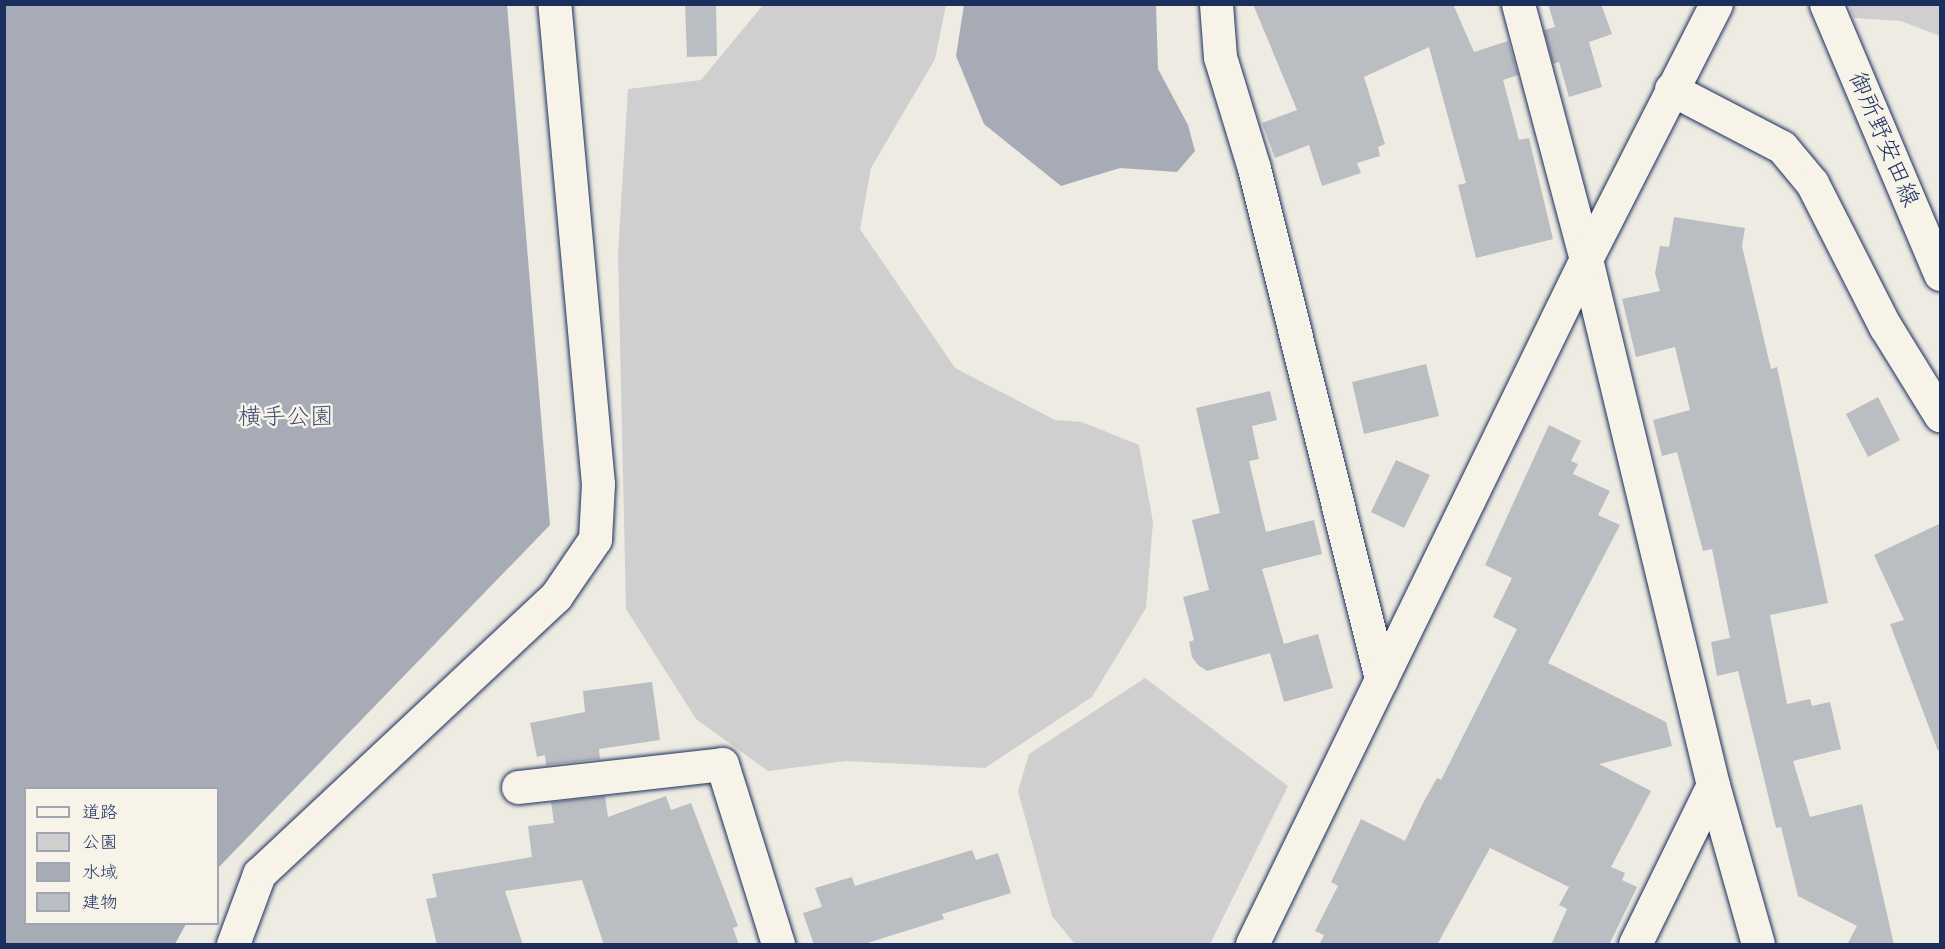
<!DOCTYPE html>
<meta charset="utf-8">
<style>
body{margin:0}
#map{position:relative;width:1945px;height:949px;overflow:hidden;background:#eeebe2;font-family:"Indie Flower","Klee One",sans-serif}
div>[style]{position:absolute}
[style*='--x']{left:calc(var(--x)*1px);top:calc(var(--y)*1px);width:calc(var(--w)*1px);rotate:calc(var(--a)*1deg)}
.green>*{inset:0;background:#cfcfcf}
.water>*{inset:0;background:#a6abb5}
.building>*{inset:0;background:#babdc2}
.roads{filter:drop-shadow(0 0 2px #1b2f5e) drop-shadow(0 0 2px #1b2f5e)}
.minor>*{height:33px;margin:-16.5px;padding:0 16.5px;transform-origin:16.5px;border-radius:16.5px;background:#f7f3e8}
.tertiary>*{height:33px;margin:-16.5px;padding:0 16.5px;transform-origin:16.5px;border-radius:16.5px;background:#f7f3e8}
.secondary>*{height:33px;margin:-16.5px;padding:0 16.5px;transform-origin:16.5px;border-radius:16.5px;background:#f7f3e8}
span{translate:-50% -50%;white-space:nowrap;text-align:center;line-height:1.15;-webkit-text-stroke:5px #f7f3e8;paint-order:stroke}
.street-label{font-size:24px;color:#1b2f5e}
.park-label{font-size:24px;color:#3f4f75}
.frame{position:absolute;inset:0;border:6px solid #1b2f5e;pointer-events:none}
.legend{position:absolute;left:24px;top:787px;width:195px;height:138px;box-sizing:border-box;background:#f7f3e8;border:2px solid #9fa5b1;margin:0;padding:8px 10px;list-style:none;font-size:18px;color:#1b2f5e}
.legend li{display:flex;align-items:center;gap:12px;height:30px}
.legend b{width:30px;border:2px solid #9fa5b1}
</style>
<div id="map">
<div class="green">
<i style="clip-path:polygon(763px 5px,946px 5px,935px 59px,871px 168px,860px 229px,955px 368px,1055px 420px,1082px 422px,1139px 445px,1153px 522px,1146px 608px,1092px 697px,985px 768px,846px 761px,768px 771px,696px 719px,626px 609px,618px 254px,628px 89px,701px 80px)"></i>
<i style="clip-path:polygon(1849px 5px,1940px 5px,1940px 36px,1901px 21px,1854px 18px)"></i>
<i style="clip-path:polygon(1145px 678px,1288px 786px,1210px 944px,1075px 944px,1052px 916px,1018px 791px,1029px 754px)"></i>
</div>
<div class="water">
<i style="clip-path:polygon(5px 4px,507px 5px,550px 525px,218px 868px,218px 788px,26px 788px,26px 924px,186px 924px,175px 944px,5px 944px)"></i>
<i style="clip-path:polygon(964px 5px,1156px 5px,1158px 69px,1188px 125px,1195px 151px,1177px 172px,1120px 168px,1061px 186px,984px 124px,956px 56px)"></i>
</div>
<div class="building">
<i style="clip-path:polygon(685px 4px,716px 4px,717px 56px,687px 57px)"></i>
<i style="clip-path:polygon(1253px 4px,1453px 4px,1474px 52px,1508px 41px,1518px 75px,1503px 80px,1519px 140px,1529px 138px,1553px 239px,1476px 258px,1458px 185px,1466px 183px,1429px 47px,1364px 77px,1385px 144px,1378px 147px,1380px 156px,1357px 163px,1361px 173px,1322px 186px,1309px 145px,1275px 158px,1262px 123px,1297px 110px)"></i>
<i style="clip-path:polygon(1548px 4px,1601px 4px,1612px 34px,1589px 42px,1602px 87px,1569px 97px,1559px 62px,1553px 64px,1544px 30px,1555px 27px)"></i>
<i style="clip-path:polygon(1674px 217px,1745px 228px,1742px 246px,1771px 369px,1777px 367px,1828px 603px,1770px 615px,1787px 704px,1810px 699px,1812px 706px,1830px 702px,1841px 749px,1793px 761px,1810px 817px,1862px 804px,1894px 945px,1847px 945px,1857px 926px,1798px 896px,1781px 827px,1776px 828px,1738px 671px,1717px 676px,1711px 642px,1730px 638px,1712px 549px,1703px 551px,1677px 452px,1662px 456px,1653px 420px,1690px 410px,1675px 347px,1636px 357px,1622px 299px,1660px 291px,1655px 273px,1660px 246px,1669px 247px)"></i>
<i style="clip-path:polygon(1426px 364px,1439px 416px,1364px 434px,1352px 382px)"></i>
<i style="clip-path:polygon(1270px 391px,1277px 420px,1252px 426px,1259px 459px,1249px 461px,1266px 532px,1314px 520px,1322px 554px,1262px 569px,1284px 644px,1318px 634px,1333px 688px,1284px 702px,1270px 653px,1207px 671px,1198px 665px,1192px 657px,1189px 642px,1194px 640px,1183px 597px,1209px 590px,1192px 520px,1220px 513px,1196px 408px)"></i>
<i style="clip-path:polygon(1878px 397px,1900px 440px,1868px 457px,1846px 414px)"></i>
<i style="clip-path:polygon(1549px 425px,1581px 441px,1571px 461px,1578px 464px,1573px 474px,1610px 491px,1598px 515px,1620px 525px,1548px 663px,1666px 722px,1672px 746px,1599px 764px,1651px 791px,1611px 867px,1625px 873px,1622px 880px,1637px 887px,1609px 945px,1551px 945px,1567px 909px,1559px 905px,1569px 887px,1490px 848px,1437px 945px,1319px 945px,1324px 935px,1315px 931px,1338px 886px,1331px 882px,1361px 819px,1405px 841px,1423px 803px,1437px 778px,1441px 780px,1517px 629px,1493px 617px,1512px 578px,1485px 565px)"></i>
<i style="clip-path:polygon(1396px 460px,1430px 475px,1404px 528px,1371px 512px)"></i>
<i style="clip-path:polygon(1941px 523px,1941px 750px,1938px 751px,1890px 624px,1904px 620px,1874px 555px)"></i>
<i style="clip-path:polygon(652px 682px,660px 740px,599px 749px,600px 759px,546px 765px,545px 755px,537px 757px,530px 723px,585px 712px,583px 691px)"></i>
<i style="clip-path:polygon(605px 796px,608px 817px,666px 796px,671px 810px,691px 803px,738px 926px,733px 928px,739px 945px,604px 945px,582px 880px,505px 891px,523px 945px,437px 945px,426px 899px,437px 897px,432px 874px,532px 857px,528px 826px,554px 823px,551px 802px)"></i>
<i style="clip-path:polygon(972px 850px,976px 860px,998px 853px,1011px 893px,942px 914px,944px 919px,861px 945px,814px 945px,803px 913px,822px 907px,815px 888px,852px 877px,855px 886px)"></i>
</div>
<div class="roads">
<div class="minor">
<i style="--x:1216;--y:4;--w:53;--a:85.7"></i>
<i style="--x:1220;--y:57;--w:116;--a:73"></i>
<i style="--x:1254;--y:168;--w:527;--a:76.04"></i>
<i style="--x:1518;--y:4;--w:264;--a:75.1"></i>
<i style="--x:1586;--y:259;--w:541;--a:76.43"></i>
<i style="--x:1713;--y:785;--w:165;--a:74.2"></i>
<i style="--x:1671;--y:89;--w:125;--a:27.6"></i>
<i style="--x:1782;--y:147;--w:47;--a:50.2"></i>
<i style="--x:1812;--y:183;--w:161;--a:63"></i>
<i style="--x:1885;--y:326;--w:105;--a:58.3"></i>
<i style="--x:518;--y:787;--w:205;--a:-6.4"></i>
<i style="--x:722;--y:764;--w:189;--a:72.7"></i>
<i style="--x:233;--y:944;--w:75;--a:-69.6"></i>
<i style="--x:259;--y:874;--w:407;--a:-43.1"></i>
<i style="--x:556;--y:596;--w:69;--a:-55.6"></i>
<i style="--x:595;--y:539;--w:55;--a:-86.9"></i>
<i style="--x:598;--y:484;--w:482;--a:-95.2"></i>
<i style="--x:1635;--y:944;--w:177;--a:-63.9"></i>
</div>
<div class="tertiary">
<i style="--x:1252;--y:944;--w:762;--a:-64.01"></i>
<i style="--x:1586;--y:259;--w:286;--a:-63"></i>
</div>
<div class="secondary">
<i style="--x:1826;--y:4;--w:293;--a:67.1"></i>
</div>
</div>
<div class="street-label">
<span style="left:1882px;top:140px;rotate:67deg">御所野安田線</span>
</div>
<div class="park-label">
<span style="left:286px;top:419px">横手公園</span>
</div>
<div class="frame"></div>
<ul class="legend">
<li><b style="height:8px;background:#f7f3e8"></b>道路</li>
<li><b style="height:16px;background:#cfcfcf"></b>公園</li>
<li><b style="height:16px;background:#a6abb5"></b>水域</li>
<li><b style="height:16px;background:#babdc2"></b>建物</li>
</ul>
</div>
